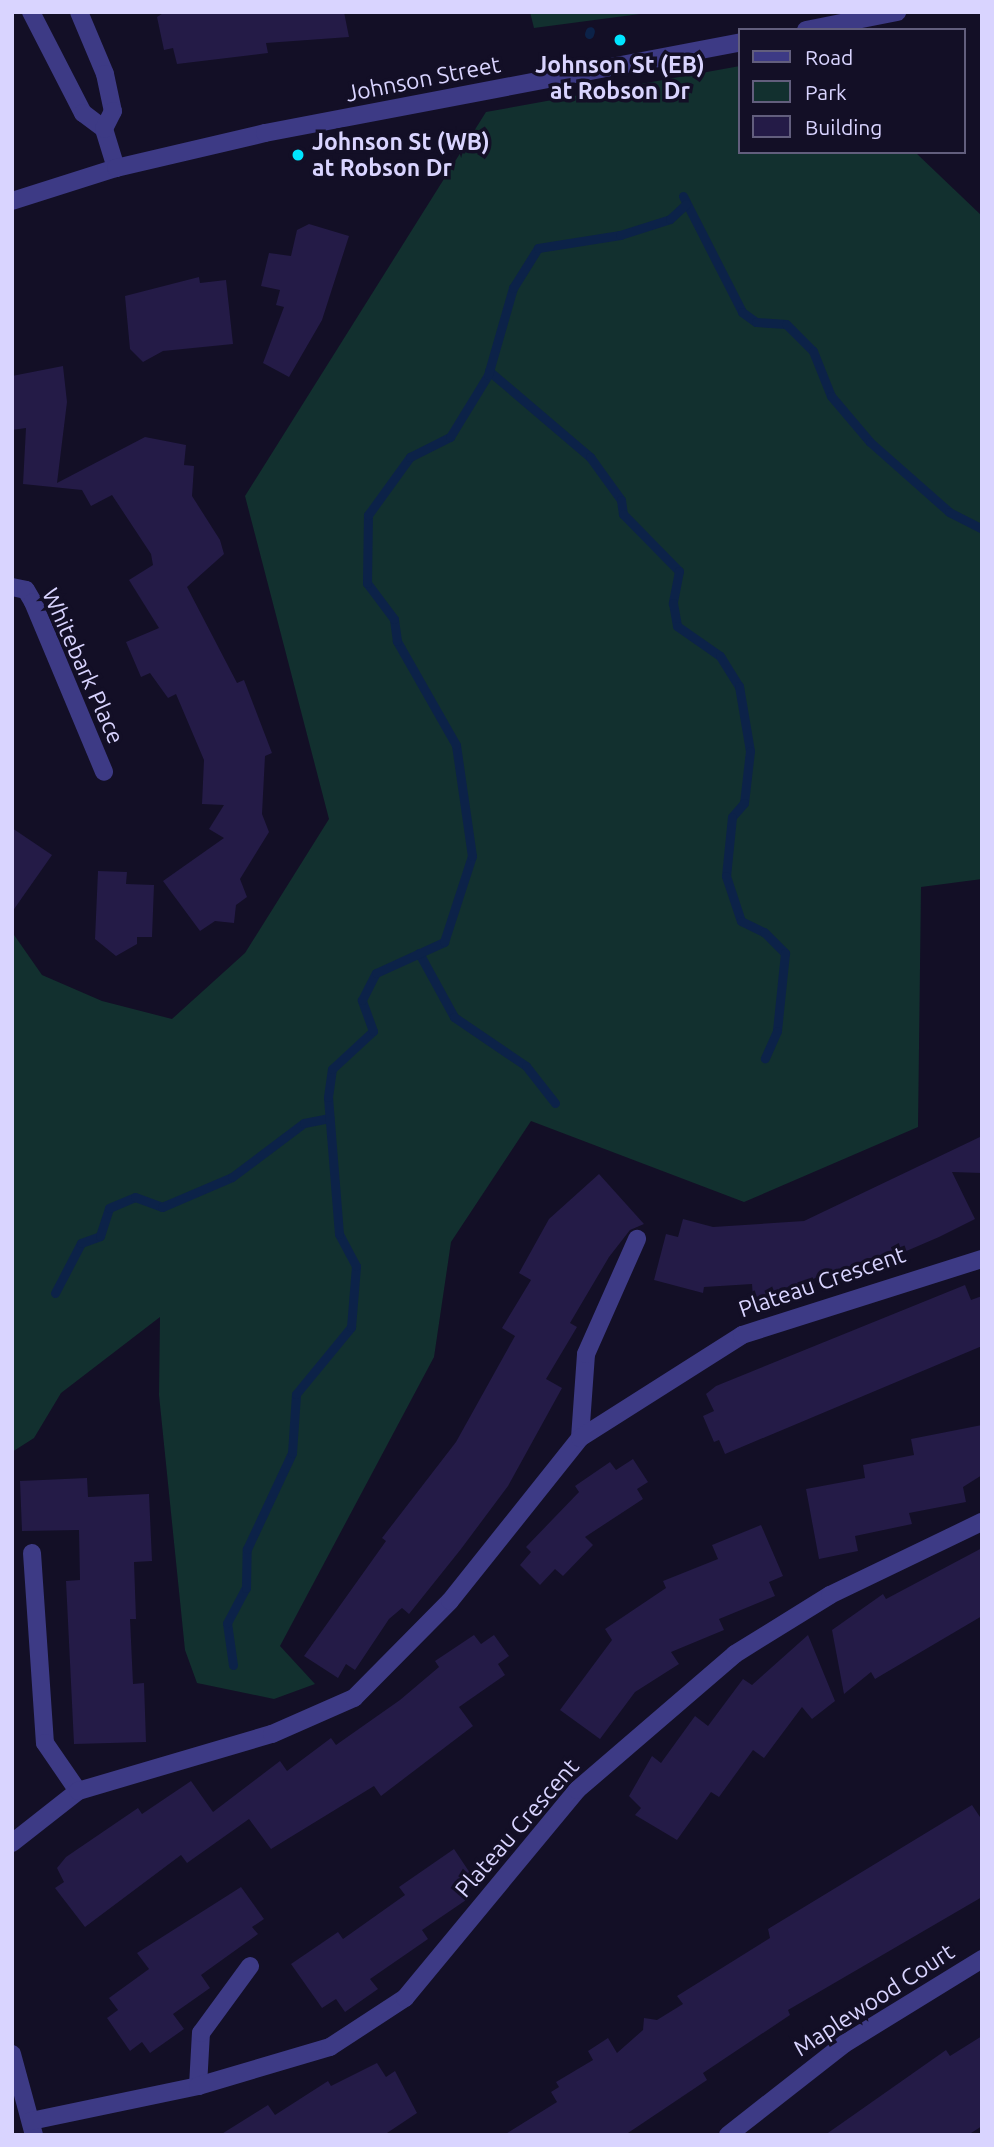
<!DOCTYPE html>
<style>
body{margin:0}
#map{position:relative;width:994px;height:2147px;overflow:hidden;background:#130f26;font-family:Ubuntu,sans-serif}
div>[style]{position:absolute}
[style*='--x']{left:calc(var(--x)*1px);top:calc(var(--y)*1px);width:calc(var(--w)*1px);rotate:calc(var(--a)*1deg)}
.green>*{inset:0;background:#12302f}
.stream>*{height:9px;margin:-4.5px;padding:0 4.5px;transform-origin:4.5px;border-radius:4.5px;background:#0c2248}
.building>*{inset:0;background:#241b47}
.minor>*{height:18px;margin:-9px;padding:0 9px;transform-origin:9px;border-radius:9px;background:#3d3a85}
.dots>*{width:19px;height:19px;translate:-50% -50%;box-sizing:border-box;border:4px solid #130f26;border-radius:50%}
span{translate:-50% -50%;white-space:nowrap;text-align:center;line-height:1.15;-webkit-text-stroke:7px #130f26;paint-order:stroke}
.poi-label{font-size:23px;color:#d9d4ff;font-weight:700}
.left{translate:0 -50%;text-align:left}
.street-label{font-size:23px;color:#d9d4ff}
.frame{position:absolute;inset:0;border:14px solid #d9d4ff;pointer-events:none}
.legend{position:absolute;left:738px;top:28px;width:228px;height:126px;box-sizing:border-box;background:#130f26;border:2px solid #625e7d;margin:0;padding:9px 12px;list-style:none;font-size:21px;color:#d9d4ff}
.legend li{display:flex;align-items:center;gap:14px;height:35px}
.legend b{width:35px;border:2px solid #625e7d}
</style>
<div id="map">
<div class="green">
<i style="clip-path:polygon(530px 12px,655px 12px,534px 28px)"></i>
<i style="clip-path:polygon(740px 66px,740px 152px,915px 152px,982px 216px,982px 879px,921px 887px,918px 1127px,744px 1202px,531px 1121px,451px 1242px,434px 1357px,280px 1646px,315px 1684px,274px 1699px,197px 1683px,185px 1650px,159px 1395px,160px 1317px,61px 1393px,34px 1438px,12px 1452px,12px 932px,42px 975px,102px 1001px,172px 1019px,245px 953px,329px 819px,245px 496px,486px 112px)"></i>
</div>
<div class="stream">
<i style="--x:589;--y:34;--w:3;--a:-72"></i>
<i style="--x:683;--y:196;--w:130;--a:63"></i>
<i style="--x:742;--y:312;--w:17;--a:36"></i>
<i style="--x:756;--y:322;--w:30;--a:4"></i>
<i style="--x:786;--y:324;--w:38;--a:45"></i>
<i style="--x:813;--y:351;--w:48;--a:68.2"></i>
<i style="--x:831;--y:396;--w:60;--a:49.7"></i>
<i style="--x:870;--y:442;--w:106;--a:41.5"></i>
<i style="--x:949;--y:512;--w:37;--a:27"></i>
<i style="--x:489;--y:371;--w:133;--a:40.4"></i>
<i style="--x:590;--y:457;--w:53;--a:54.2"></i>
<i style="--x:621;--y:500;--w:14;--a:82"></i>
<i style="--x:623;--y:514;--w:80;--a:45.5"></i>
<i style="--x:679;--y:571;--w:33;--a:101"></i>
<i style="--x:673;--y:603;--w:23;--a:80"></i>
<i style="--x:677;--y:626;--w:52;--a:34.9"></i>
<i style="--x:720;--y:656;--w:36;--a:58"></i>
<i style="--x:739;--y:686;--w:66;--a:80.4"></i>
<i style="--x:750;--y:751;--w:52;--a:96.6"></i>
<i style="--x:744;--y:803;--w:18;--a:131"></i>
<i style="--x:732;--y:817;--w:59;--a:95.8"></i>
<i style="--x:726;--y:876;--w:47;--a:71.6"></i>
<i style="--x:741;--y:921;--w:25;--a:26"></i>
<i style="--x:764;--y:932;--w:30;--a:45"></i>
<i style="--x:785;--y:953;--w:78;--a:95.9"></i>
<i style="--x:777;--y:1031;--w:30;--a:114"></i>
<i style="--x:419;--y:953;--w:73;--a:61.3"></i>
<i style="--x:454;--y:1017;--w:87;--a:34.2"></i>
<i style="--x:526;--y:1066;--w:47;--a:51.9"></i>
<i style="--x:55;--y:1293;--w:56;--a:-62.5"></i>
<i style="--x:81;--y:1243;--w:20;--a:-20"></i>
<i style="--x:100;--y:1236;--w:29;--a:-72"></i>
<i style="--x:109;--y:1208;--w:28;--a:-23"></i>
<i style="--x:135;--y:1197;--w:29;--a:20"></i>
<i style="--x:162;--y:1207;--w:76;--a:-23.2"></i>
<i style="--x:232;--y:1177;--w:90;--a:-36.9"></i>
<i style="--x:304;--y:1123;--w:26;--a:-11"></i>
<i style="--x:233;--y:1665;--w:42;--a:-98.1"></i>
<i style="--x:227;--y:1623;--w:40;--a:-62"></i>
<i style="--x:246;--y:1588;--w:39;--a:-89"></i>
<i style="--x:247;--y:1549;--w:106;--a:-64.9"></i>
<i style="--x:292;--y:1453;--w:59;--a:-86.1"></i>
<i style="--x:296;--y:1394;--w:87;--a:-50.6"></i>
<i style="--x:351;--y:1327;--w:61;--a:-85.3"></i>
<i style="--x:356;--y:1266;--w:36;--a:-118"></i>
<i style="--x:339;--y:1234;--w:137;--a:-94.6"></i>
<i style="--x:328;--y:1097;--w:28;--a:-82"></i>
<i style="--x:332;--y:1069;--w:56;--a:-42.8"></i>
<i style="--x:373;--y:1031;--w:33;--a:-110"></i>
<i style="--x:362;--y:1000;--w:30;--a:-63"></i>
<i style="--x:376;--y:973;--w:75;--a:-24.5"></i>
<i style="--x:444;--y:942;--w:90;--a:-72"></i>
<i style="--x:472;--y:856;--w:112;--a:-98.2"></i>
<i style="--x:456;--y:745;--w:120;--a:-119.6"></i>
<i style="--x:397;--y:641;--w:22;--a:-98"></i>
<i style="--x:394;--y:619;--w:45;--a:-126.9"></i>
<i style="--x:367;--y:583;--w:68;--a:-89.2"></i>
<i style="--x:368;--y:515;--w:72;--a:-54.1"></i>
<i style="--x:410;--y:457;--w:45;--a:-26.6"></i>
<i style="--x:450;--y:437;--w:73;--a:-58.5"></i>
<i style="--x:488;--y:375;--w:91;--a:-74"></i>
<i style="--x:513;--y:288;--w:47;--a:-58"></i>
<i style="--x:538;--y:248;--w:83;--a:-9"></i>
<i style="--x:620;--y:235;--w:52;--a:-17.7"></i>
<i style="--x:670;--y:219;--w:22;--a:-43"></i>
</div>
<div class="building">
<i style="clip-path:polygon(165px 12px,344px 12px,349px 37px,266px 43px,268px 53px,177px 64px,173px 48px,164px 50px,157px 17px)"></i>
<i style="clip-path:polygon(309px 224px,349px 236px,322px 320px,289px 377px,263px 363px,284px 307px,276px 305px,280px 290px,261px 286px,269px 253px,291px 256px,297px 230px)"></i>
<i style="clip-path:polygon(199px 277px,200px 283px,226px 280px,233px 344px,163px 351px,143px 362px,130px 349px,125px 296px)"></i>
<i style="clip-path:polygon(63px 366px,67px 402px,57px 483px,145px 437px,186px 445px,184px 465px,194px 466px,192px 496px,220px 540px,224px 554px,187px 587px,237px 683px,244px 680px,272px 753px,265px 756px,262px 814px,269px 832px,240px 879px,247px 897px,236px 905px,234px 923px,215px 921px,200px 931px,163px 881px,224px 838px,209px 829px,224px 805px,202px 804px,204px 760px,176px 694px,168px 698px,150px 673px,141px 677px,126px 642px,159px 628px,129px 580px,153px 565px,151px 554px,112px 495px,91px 506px,82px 490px,23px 484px,26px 428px,12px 430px,12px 376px)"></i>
<i style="clip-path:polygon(12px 828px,52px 855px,12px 912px)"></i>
<i style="clip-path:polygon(98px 871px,127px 872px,126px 884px,154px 885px,152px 937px,137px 937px,137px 944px,116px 956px,95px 939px)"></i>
<i style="clip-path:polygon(982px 1136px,982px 1173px,952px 1172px,975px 1219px,939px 1237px,832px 1283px,827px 1273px,792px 1288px,793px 1296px,753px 1298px,752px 1284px,704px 1287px,703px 1293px,654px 1280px,666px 1234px,678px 1237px,683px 1219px,713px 1227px,804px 1221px)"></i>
<i style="clip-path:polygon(599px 1174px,644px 1224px,630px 1230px,609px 1257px,570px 1323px,577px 1327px,546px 1379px,562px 1388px,508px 1486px,461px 1549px,409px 1614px,402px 1608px,389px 1619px,355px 1670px,346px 1664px,338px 1678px,304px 1656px,386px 1541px,382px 1538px,456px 1442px,515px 1336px,502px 1328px,531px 1280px,519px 1273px,549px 1219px)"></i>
<i style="clip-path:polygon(965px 1285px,971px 1300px,982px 1296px,982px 1346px,725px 1454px,719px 1440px,714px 1442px,703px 1416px,714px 1411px,706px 1394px,716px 1386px)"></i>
<i style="clip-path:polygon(982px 1425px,982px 1475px,963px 1487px,966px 1502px,909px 1513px,912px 1524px,855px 1536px,858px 1551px,819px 1559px,806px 1489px,865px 1478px,863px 1465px,914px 1455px,911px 1439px)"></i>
<i style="clip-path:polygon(633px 1459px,648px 1482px,637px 1489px,643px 1499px,585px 1537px,593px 1545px,563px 1576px,555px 1569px,540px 1585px,520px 1565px,531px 1552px,526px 1547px,579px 1492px,575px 1486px,610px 1462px,616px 1470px)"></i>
<i style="clip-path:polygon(87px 1478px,88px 1497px,149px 1494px,152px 1561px,134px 1562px,136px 1619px,130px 1619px,133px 1684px,144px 1683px,146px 1742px,74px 1744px,66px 1581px,80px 1580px,79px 1530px,22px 1531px,20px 1481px)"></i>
<i style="clip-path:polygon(761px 1525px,783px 1576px,769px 1582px,775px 1596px,719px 1619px,724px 1630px,671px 1652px,679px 1664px,635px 1692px,600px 1739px,560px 1710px,612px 1640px,605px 1629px,666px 1588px,663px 1581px,718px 1559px,712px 1545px)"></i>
<i style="clip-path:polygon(982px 1548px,982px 1616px,875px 1679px,871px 1672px,844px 1694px,832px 1630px,883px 1594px,886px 1599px)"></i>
<i style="clip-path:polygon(474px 1635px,481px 1644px,494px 1635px,509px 1656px,498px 1664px,505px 1675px,459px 1707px,473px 1726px,381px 1796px,374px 1786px,271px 1849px,249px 1819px,187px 1863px,181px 1855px,85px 1927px,55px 1888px,64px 1882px,57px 1868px,66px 1857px,138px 1808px,142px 1814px,191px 1781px,213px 1812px,280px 1761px,287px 1771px,331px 1738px,336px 1745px,400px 1700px,439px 1667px,435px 1661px)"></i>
<i style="clip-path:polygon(808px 1635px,835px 1701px,812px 1719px,802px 1707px,764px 1758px,753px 1750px,719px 1797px,711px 1792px,677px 1840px,635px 1815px,641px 1808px,629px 1796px,652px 1756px,661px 1763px,695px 1716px,708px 1726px,743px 1679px,752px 1685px)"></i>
<i style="clip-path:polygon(972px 1805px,982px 1820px,982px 1897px,788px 2010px,790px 2015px,703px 2073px,707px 2080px,625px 2135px,504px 2135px,557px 2102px,551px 2092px,559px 2087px,556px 2082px,593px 2060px,588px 2051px,608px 2038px,617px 2053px,643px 2030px,644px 2018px,657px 2020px,683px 2004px,677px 1996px,770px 1938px,768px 1929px)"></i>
<i style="clip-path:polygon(454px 1849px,476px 1882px,463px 1890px,469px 1898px,422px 1930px,428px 1939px,370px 1979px,378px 1989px,345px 2012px,336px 1999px,322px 2008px,291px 1964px,338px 1932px,343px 1939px,405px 1895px,399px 1887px)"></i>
<i style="clip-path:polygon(241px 1887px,264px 1919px,252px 1927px,258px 1934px,201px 1975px,210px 1988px,173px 2014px,184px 2029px,150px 2053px,142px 2042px,130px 2051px,107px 2018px,118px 2010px,109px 1998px,149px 1969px,137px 1953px)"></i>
<i style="clip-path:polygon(982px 2036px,982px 2126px,968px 2135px,825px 2135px,946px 2050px,950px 2056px)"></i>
<i style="clip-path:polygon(377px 2063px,386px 2077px,395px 2071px,417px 2113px,384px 2135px,220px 2135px,268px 2105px,275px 2115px,328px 2081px,331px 2086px)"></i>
</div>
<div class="minor">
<i style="--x:31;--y:12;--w:114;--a:62.8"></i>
<i style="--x:83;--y:113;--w:26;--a:37"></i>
<i style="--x:104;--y:129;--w:41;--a:72.9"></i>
<i style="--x:79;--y:12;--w:67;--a:67.2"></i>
<i style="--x:105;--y:74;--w:38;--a:78"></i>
<i style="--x:113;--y:111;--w:20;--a:117"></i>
<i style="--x:806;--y:30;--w:93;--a:-11.2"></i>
<i style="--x:12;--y:201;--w:109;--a:-17.6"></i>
<i style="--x:116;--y:168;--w:153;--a:-13.2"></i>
<i style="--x:265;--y:133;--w:484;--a:-10.8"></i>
<i style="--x:12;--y:587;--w:14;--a:12"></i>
<i style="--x:26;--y:590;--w:14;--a:60"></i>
<i style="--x:33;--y:602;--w:184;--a:67.3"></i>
<i style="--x:580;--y:1438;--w:84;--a:-85.9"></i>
<i style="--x:586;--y:1354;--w:126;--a:-66.1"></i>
<i style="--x:32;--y:1553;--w:190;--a:86.1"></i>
<i style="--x:45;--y:1743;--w:58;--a:55.5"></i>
<i style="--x:12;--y:1843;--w:84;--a:-38.2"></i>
<i style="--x:78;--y:1791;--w:202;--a:-16.4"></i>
<i style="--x:272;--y:1734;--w:90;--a:-23.7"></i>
<i style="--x:354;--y:1698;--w:136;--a:-45.3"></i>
<i style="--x:450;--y:1601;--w:208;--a:-51.4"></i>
<i style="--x:580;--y:1438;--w:192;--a:-32.4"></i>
<i style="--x:742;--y:1335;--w:252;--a:-17.6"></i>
<i style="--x:12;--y:2054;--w:84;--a:74.8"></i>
<i style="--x:198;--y:2086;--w:53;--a:-86.8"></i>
<i style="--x:201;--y:2033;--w:83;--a:-53.8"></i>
<i style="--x:31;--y:2121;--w:171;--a:-11.8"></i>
<i style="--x:198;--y:2086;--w:138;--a:-16.5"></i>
<i style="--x:330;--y:2047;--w:90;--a:-33.2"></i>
<i style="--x:405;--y:1998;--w:270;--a:-50.4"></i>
<i style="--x:577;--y:1790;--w:208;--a:-40.7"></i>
<i style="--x:735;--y:1654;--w:112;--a:-31.8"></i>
<i style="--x:830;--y:1595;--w:169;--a:-25.7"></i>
<i style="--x:728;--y:2135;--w:147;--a:-38.1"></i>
<i style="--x:844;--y:2044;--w:162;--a:-31.6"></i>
</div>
<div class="dots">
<i style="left:620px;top:40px;background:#00e5ff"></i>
<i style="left:298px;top:155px;background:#00e5ff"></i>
</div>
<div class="poi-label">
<span style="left:620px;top:78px">Johnson St (EB)<br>at Robson Dr</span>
<span class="left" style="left:312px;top:155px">Johnson St (WB)<br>at Robson Dr</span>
</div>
<div class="street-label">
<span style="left:423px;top:79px;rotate:-11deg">Johnson Street</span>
<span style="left:83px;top:666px;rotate:66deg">Whitebark Place</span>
<span style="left:822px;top:1282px;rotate:-19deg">Plateau Crescent</span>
<span style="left:517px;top:1828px;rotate:-49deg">Plateau Crescent</span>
<span style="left:874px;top:2000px;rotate:-33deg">Maplewood Court</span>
</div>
<div class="frame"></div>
<ul class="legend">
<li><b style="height:9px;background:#3d3a85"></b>Road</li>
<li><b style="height:19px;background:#12302f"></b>Park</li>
<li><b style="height:19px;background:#241b47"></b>Building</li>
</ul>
</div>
